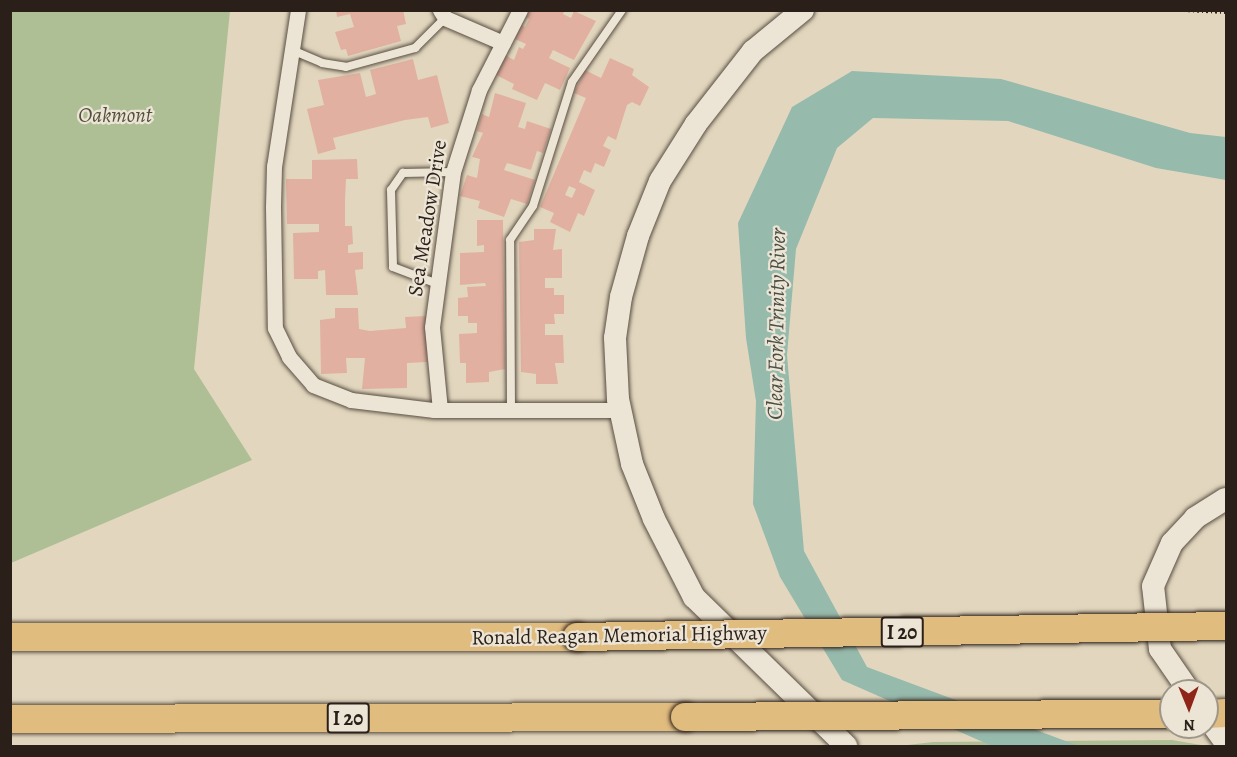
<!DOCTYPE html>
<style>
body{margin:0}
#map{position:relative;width:1237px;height:757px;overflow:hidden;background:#e2d7be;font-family:Alegreya,serif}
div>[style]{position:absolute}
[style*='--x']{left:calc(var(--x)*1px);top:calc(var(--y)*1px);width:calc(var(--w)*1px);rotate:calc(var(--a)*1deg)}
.green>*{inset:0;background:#afbf95}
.water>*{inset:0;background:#96baac}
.building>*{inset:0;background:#e1b0a0}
.path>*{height:4px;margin-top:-2px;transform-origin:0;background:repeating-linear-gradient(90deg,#2b1f19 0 1.5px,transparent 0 4.5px)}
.roads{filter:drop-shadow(0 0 2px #594d42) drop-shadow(0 0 2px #594d42)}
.lane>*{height:8px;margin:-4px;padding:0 4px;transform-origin:4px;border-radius:4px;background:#ece5d5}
.street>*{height:15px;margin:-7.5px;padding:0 7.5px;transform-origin:7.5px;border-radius:7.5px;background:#ece5d5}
.secondary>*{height:22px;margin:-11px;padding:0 11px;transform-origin:11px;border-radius:11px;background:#ece5d5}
.highway>*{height:28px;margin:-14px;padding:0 14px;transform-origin:14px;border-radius:14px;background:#e1bc7f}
.bridges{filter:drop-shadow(0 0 2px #2b1f19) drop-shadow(0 0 2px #2b1f19)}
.highway-bridge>*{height:28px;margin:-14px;padding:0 14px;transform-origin:14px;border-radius:14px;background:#e1bc7f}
span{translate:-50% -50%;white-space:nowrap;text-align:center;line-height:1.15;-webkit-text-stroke:4.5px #ece5d5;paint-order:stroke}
.shield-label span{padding:2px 4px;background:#ece5d5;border:2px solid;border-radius:4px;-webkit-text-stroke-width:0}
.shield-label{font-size:20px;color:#2b1f19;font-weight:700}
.park-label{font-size:21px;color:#534f3e;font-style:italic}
.street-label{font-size:21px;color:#2b1f19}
.water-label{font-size:22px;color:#4b4e45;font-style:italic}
.frame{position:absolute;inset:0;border:12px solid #2b1f19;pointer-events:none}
.north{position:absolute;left:1159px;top:679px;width:60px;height:60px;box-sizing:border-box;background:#ece5d5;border:2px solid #9f968a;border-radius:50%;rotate:179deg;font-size:16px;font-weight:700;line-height:24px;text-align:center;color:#2b1f19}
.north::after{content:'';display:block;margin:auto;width:21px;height:27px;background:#8f2418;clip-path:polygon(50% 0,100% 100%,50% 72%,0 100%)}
</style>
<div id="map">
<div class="green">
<i style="clip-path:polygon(11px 10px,230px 11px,194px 369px,252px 460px,11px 563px)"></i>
<i style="clip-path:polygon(1172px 740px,1207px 746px,899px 746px,933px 742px)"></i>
</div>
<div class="water">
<i style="clip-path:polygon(852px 71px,1001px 79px,1190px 133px,1226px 137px,1226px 180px,1156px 168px,1008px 121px,873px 118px,837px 148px,796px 249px,787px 355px,804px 551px,867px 667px,1079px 746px,992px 746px,842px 680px,780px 577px,753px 504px,756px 401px,746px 338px,738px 223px,792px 107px)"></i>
</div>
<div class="building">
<i style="clip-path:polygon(336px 10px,403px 10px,406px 24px,397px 26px,401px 41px,348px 56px,346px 49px,341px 50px,335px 32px,354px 27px,350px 14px,337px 17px)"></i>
<i style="clip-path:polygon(526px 10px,565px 10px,563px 14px,571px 18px,574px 11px,596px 21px,574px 60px,553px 50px,549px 58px,570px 68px,560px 90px,545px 83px,537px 100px,512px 89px,514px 84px,496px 75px,505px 55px,514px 60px,519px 47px,523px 49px,526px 44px,515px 39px,521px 25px,525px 27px,529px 19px,523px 16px)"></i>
<i style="clip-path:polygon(evenodd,610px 58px,634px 69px,632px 75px,649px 87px,640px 106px,632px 102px,627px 105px,616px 140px,608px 136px,603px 146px,611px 150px,604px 167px,595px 163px,591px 173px,584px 170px,579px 182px,595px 190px,584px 216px,578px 213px,570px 232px,550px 222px,554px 213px,540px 207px,586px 98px,574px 93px,585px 70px,601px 78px,610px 58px,569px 186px,576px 189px,572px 198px,565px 195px,569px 186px)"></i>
<i style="clip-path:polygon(413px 59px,418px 80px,437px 75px,449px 123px,431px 128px,428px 117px,405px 120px,333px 138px,336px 149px,318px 154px,307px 109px,324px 105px,318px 80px,360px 73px,366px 97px,376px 94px,370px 70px)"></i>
<i style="clip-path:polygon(495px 93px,526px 103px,518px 127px,525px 129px,527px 121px,551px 129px,543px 153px,537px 151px,531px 170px,507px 163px,504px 170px,535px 180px,527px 204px,511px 199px,504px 217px,478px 208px,480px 201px,460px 196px,467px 175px,477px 178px,480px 159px,472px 157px,483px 133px,477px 131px,482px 114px,489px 117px)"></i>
<i style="clip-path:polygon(357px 159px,358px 179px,346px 179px,345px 200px,345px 226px,352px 226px,353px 244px,348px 245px,348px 253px,363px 252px,363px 269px,355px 270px,358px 295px,326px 295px,325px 270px,318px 271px,318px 279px,294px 279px,293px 233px,319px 232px,319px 224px,287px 224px,286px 179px,312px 179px,312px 160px)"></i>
<i style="clip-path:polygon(477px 220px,503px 220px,505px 369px,489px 372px,489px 382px,466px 383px,466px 363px,460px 363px,459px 334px,477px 333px,477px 323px,468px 323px,468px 316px,458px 316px,458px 298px,468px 297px,467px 287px,486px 286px,485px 283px,460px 285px,460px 253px,484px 252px,484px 245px,477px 246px)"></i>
<i style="clip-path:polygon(534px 229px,556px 229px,553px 250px,562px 249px,562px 278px,545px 278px,545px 288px,554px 288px,554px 295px,564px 295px,564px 314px,554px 314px,555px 324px,545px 324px,545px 335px,563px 335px,564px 363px,555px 363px,558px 384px,536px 384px,536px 374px,521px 372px,519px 242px,534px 240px)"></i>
<i style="clip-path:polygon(335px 308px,358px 308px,359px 329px,370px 331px,406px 328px,405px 317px,426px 316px,427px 362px,407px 363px,407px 388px,362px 389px,365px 358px,346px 358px,347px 373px,321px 374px,320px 320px,335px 318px)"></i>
</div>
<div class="path">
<i style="--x:1184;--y:10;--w:42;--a:2.7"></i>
</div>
<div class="roads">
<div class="lane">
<i style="--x:292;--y:50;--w:33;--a:23"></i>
<i style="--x:322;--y:63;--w:24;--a:9"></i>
<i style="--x:346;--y:67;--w:72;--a:-15.4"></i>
<i style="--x:415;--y:48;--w:42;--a:-45"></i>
<i style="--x:435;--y:283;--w:45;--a:-159.1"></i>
<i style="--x:393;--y:267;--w:77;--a:-91.5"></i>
<i style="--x:391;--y:190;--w:21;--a:-55"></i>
<i style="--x:403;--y:173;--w:50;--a:-1.1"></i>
<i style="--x:511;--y:410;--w:170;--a:-90.3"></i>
<i style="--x:510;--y:240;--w:41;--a:-55.9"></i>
<i style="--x:533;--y:206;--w:130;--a:-72.5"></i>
<i style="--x:572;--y:82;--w:88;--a:-55.2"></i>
</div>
<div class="street">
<i style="--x:298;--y:10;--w:158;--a:98.7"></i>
<i style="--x:274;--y:166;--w:41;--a:91.4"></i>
<i style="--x:273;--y:207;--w:121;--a:89.1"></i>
<i style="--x:275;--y:328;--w:32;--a:64"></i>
<i style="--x:289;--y:357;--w:37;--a:49"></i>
<i style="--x:313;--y:385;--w:41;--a:21.5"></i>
<i style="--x:351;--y:400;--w:84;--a:6.9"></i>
<i style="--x:434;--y:410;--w:186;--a:0"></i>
<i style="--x:440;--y:10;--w:9;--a:58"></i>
<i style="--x:445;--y:18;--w:63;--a:23.3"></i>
<i style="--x:440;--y:410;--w:83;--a:-95.5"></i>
<i style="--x:432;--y:327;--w:156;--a:-82.3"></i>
<i style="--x:453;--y:172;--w:86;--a:-72.4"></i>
<i style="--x:479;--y:90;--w:90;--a:-62.9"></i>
</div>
<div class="secondary">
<i style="--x:803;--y:10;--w:65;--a:140.6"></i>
<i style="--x:753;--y:51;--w:93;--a:128"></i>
<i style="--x:696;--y:124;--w:67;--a:122.3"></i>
<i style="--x:660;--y:181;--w:59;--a:111.8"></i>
<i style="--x:638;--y:236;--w:63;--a:105.6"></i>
<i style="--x:621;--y:297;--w:41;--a:98.3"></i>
<i style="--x:615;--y:338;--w:61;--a:87.2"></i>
<i style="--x:618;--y:399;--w:66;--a:77.8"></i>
<i style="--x:632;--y:464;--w:59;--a:68.2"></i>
<i style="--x:654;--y:519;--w:88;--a:62.9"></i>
<i style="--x:694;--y:597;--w:213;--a:44.4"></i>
<i style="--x:1189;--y:691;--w:51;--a:-124.6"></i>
<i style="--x:1160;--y:649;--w:63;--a:-96.3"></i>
<i style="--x:1153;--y:586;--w:47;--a:-66.2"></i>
<i style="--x:1172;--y:543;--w:34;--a:-47"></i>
<i style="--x:1195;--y:518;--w:36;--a:-32"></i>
<i style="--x:1207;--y:717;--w:32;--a:54"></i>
</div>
<div class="highway">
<i style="--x:10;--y:637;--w:567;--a:0"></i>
<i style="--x:1207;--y:714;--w:19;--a:-3"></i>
<i style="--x:10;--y:719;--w:675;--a:-0.17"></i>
</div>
</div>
<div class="bridges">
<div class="highway-bridge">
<i style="--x:577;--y:637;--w:649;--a:-0.97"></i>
<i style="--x:685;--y:717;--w:486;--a:-0.4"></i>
</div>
</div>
<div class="shield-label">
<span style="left:902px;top:632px">I 20</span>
<span style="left:348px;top:718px">I 20</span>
</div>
<div class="park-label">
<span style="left:115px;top:115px">Oakmont</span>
</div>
<div class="street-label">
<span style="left:427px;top:218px;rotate:-81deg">Sea Meadow Drive</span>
<span style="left:619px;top:635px;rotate:-1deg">Ronald Reagan Memorial Highway</span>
</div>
<div class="water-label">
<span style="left:777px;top:324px;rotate:-89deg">Clear Fork Trinity River</span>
</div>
<div class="frame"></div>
<div class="north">N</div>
</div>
